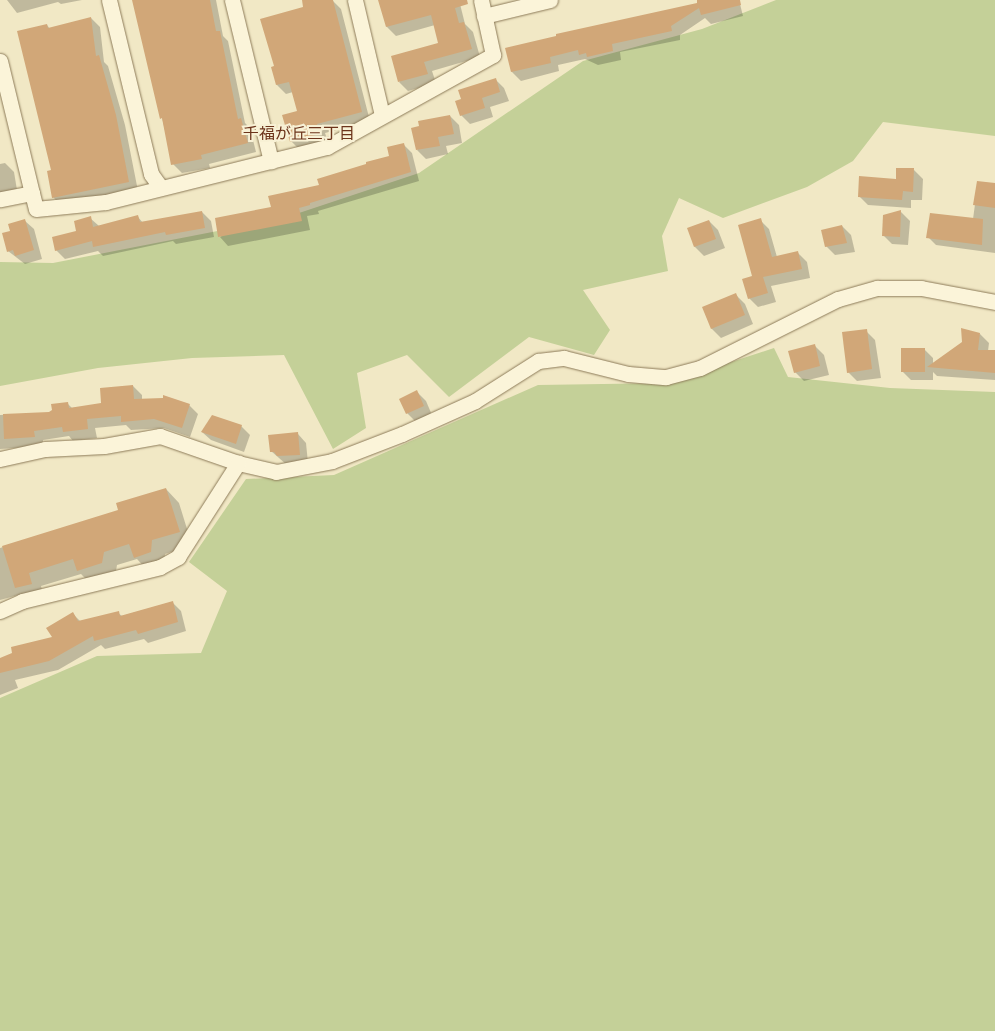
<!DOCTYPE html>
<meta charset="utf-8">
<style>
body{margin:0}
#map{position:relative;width:995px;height:1031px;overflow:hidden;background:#f1e8c5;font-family:Literata,"Noto Sans JP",serif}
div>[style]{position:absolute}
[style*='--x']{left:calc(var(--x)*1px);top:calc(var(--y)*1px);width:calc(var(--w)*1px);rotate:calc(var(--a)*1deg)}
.green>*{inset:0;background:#c4d098}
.shadow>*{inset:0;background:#0003}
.building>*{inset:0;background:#d1a778}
.roads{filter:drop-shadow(0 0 1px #8d7b59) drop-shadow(0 0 1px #8d7b59)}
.minor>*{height:15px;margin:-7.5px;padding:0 7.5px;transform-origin:7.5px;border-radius:7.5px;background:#fbf4d9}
span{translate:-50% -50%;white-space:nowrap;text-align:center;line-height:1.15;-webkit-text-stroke:4px #f8f1d5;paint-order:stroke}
.neighbourhood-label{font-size:16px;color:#6c341b}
</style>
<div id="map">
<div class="green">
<i style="clip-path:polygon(776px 0,995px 0,995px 136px,883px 122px,853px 161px,807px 187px,723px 218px,679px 198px,662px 236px,668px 271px,583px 290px,610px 330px,594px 355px,529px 337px,449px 397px,407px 355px,357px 373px,366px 428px,333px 449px,284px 355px,192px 358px,98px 368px,0 386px,0 262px,53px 263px,284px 218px,419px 173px,583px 61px,702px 29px)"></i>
<i style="clip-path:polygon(774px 348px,788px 377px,890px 388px,995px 392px,995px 1031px,0 1031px,0 698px,97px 656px,201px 653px,227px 591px,189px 562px,246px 479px,334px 475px,538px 385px,667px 383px)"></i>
</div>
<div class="shadow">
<i style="clip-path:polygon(7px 0,82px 0,61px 4px,58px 2px,17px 13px)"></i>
<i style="clip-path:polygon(134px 0,216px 0,223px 36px,228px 41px,245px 123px,250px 128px,256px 152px,209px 164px,210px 168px,182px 173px,173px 164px)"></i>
<i style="clip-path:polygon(332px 0,341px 9px,370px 121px,325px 133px,328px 142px,300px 150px,291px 141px,298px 112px,293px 92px,286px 94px,277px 85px,273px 68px)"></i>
<i style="clip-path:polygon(385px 0,459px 0,465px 24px,473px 32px,480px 57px,432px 71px,436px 83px,408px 91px,399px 82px,440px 44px,435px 25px,396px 36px,387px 27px)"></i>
<i style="clip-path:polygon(698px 0,739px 0,743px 16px,711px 24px,705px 18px,680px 35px,680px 40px,620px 52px,621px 60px,598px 65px,585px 59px,558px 65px,559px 71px,521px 81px,512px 72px,507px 49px,699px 4px)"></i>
<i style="clip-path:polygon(91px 18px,100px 27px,104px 62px,108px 66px,125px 125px,138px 191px,62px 206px,53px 197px,47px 25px,50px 29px)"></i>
<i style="clip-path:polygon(495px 79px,504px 88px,509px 101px,490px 107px,493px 117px,470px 124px,461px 115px)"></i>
<i style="clip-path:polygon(450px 116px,459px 125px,462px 143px,446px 146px,448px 154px,426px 159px,417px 150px)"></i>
<i style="clip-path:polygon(403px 144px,412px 153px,419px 181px,318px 211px,319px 214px,307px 216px,310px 230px,228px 246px,220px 237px,272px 208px,391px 157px)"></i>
<i style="clip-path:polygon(5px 163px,14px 172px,17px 190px,0 193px,0 164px)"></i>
<i style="clip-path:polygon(914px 170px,923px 179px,922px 200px,911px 200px,911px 208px,868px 205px,859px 196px,897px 181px)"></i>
<i style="clip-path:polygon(978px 182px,995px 185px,995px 253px,936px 245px,928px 237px,973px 219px)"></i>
<i style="clip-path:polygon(202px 212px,211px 221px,214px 237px,176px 244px,173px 241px,103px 256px,98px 251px,65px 259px,56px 250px,78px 232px,90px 218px,99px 226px,138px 217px,143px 223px)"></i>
<i style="clip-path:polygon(901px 212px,910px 221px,908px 245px,892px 244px,883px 235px,884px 216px)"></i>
<i style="clip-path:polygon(760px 220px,769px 229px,777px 257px,798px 253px,807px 262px,810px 278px,771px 286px,776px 302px,758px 307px,749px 298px,754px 277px)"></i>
<i style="clip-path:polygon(25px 221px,34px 229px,42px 259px,25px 264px,8px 251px,11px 232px)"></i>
<i style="clip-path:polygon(709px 221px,718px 230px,725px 248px,704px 256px,695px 247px,688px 229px)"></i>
<i style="clip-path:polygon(842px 226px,851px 235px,855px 252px,835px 255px,826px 246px)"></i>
<i style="clip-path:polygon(736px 295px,745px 304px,753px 324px,721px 338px,712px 329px,703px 308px)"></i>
<i style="clip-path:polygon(866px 331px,875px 340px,881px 378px,857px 381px,848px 372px)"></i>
<i style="clip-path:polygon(980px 334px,989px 343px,988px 351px,995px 352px,995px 380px,937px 376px,933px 372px,933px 380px,911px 380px,902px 371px,924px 349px,933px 358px,933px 364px)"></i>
<i style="clip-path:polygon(815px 346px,824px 355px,829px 375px,804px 381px,795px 372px)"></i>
<i style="clip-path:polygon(133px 386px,142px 395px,142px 400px,189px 405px,198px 414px,190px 437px,164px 428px,131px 430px,126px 425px,95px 428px,97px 438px,73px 441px,69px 436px,43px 440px,43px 446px,0 449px,0 415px,49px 413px,67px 403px,72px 408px,103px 405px)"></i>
<i style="clip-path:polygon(417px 392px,426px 401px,432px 415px,416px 422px,407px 413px)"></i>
<i style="clip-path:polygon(241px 426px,250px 435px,244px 452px,211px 440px,202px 432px)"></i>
<i style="clip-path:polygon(298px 434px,306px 443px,308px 463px,287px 465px,271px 451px)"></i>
<i style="clip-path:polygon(166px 489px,179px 503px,192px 545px,165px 554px,164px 566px,148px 571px,137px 559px,117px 565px,115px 577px,91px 584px,81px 574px,41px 586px,44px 597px,22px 594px,0 600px,0 548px,120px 511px)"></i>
<i style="clip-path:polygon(172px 602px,181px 611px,186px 631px,148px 643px,144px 639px,105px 649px,101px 645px,58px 670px,15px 680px,18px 688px,0 695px,0 660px,54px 638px,73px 614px,81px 622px,118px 613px,122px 616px)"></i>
</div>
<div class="building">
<i style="clip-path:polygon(132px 0,210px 0,216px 31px,220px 31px,238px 119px,241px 118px,248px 143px,201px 155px,202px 159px,171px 165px,162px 118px,160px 119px)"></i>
<i style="clip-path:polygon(302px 0,333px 0,362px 112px,317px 124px,319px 134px,290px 142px,282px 115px,297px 111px,289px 82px,276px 85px,271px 67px,274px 66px,260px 19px,303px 7px)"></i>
<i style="clip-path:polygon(378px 0,467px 0,468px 4px,455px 8px,459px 23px,464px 22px,472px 49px,424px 62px,428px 74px,398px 82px,391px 56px,438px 43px,431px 15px,386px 27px)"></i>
<i style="clip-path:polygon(697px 0,740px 0,741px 5px,701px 15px,699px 8px,671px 26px,672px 31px,612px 44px,613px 51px,587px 57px,586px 53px,579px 55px,578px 50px,550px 57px,551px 63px,511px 72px,505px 48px,556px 36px,556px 34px,697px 3px)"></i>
<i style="clip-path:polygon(91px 17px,96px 56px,99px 55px,116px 115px,129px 182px,52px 198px,47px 171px,51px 170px,17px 31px,47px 24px,48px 28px)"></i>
<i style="clip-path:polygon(496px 78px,500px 92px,482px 98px,485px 108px,460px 116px,455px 101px,461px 99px,458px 90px)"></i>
<i style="clip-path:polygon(450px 115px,454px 134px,438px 137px,440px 146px,416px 150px,411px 128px,419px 126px,418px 121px)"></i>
<i style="clip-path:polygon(404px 143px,411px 172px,310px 203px,310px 205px,299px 208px,302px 221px,218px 237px,215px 218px,271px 207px,268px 196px,319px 185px,317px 179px,366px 164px,366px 162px,389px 156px,387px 147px)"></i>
<i style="clip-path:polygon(896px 168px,914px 168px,913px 192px,903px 191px,902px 200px,858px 197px,859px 176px,896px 179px)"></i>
<i style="clip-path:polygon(977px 181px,995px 183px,995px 208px,973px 205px)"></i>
<i style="clip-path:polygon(901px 210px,900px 237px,882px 236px,883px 215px)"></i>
<i style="clip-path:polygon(202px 211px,205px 228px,166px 235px,165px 232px,93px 247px,92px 241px,55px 251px,52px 237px,76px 231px,74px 221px,91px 216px,93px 227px,138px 215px,140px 222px)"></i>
<i style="clip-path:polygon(930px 213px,983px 219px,982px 245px,926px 238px)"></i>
<i style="clip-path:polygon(761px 218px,772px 257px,798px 251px,802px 269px,763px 277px,768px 293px,748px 299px,742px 279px,752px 276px,738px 225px)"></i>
<i style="clip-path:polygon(25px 219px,34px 250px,15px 256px,13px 250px,7px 252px,2px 233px,10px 231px,8px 224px)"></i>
<i style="clip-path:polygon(709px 220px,716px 239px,694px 247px,687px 228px)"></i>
<i style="clip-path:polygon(842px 225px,847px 243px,825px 247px,821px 230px)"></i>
<i style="clip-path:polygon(736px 293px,745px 315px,711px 329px,702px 307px)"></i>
<i style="clip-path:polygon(961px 328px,980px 333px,978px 350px,995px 350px,995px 373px,927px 367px,962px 342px)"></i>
<i style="clip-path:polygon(867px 329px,872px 369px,847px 373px,842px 332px)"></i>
<i style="clip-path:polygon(815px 344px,820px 366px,794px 373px,788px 351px)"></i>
<i style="clip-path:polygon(901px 348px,925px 348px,925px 372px,901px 372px)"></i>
<i style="clip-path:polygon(133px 385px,134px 399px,163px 398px,163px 395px,190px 404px,182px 428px,154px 419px,121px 422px,121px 416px,87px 419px,88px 429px,63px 432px,62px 427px,34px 431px,35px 437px,4px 439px,3px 414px,49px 412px,52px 410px,51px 404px,68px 402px,69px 408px,101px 403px,100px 388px)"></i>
<i style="clip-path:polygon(417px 390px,424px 406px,406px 414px,399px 399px)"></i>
<i style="clip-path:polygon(212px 415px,242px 425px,236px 444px,201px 432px)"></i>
<i style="clip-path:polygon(298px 432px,300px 455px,277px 456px,274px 452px,270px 452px,268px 435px)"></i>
<i style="clip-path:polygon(166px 488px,180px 532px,152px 540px,151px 552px,134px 558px,129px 544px,104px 552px,102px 563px,77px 571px,73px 559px,29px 573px,32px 584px,15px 588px,2px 546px,118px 510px,116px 503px)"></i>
<i style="clip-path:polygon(173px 601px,178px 622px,138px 634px,136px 630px,94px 641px,93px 636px,49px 661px,0 673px,0 658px,12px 653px,11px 647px,52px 637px,46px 628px,73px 612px,78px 621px,119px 611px,120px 616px)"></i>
</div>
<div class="roads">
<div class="minor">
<i style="--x:109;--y:0;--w:179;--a:76.4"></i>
<i style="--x:151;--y:174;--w:17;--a:54"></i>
<i style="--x:232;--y:0;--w:166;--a:76.4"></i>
<i style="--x:355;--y:0;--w:118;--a:76.8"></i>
<i style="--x:484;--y:16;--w:68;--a:-13.6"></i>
<i style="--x:0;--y:61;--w:136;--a:76.4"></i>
<i style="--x:32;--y:193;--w:33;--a:169"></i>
<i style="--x:32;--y:193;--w:16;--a:76"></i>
<i style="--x:36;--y:209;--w:70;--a:-5.7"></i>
<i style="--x:106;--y:202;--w:228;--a:-14"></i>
<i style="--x:327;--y:147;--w:190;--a:-29"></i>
<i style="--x:493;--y:55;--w:56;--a:-102.3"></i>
<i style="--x:0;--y:459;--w:46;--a:-12.5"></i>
<i style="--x:45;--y:449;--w:59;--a:-2.9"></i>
<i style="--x:104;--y:446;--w:57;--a:-10.1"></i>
<i style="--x:160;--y:436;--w:83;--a:19.1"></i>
<i style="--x:238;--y:463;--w:39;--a:13"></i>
<i style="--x:276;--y:472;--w:57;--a:-11.1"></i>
<i style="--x:332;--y:461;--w:75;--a:-21.1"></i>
<i style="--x:402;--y:434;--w:80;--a:-24.3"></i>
<i style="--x:475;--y:401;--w:75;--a:-32.4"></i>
<i style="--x:538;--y:361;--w:26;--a:-7"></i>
<i style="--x:564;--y:358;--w:66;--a:14"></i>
<i style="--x:628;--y:374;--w:38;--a:5"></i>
<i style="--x:666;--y:377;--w:35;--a:-15"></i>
<i style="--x:700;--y:368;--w:154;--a:-26.6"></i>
<i style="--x:838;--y:299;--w:41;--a:-15.8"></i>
<i style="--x:877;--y:288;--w:44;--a:0"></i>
<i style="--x:921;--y:288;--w:75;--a:10.7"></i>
<i style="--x:0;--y:611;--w:24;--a:-24"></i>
<i style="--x:22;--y:601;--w:142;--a:-13.8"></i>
<i style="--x:160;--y:567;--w:21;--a:-29"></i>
<i style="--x:178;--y:557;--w:112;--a:-57.4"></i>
</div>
</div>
<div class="neighbourhood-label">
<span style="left:299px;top:132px">千福が丘三丁目</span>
</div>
</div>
